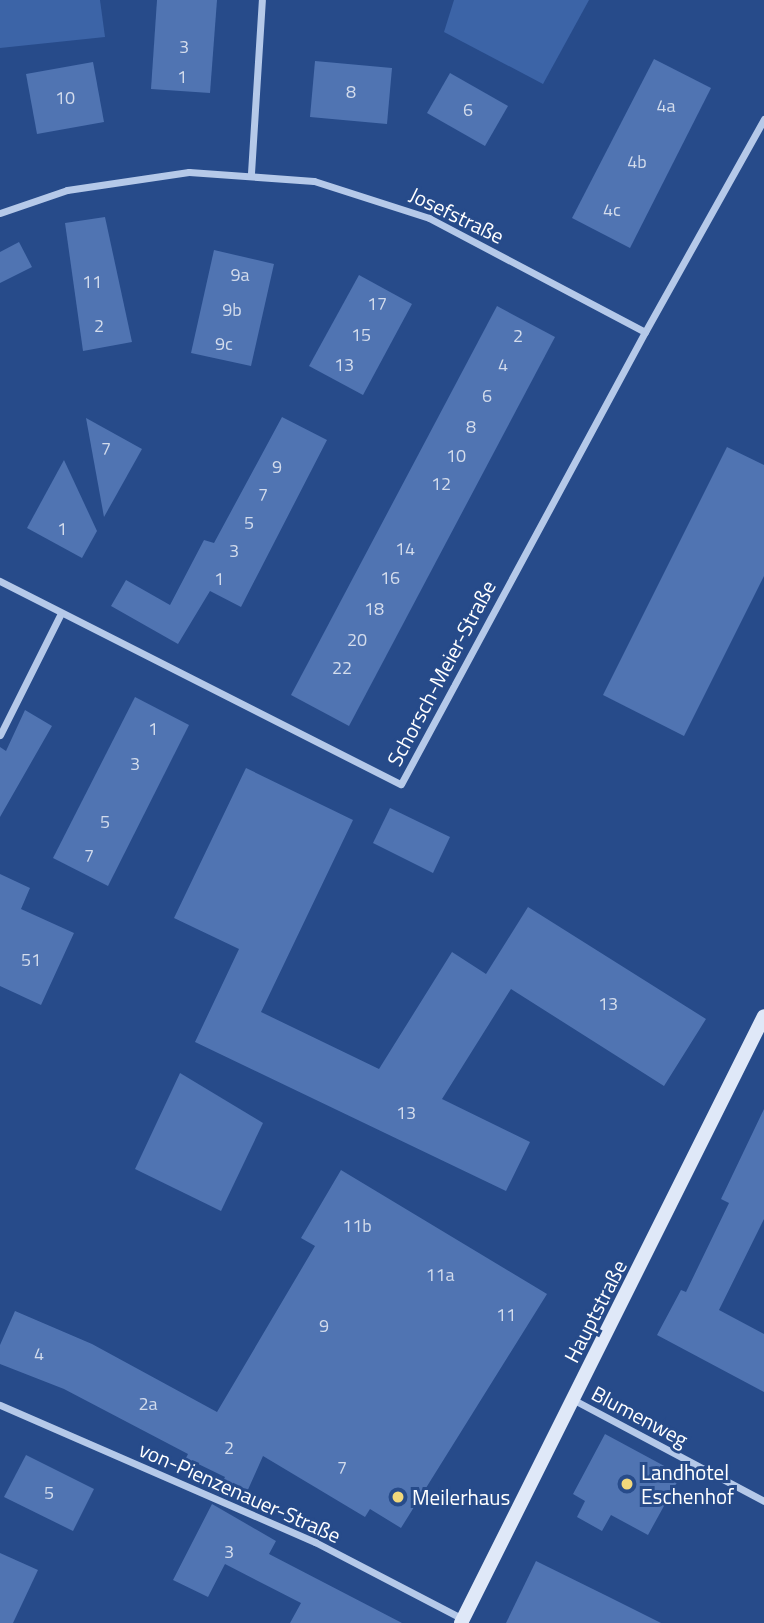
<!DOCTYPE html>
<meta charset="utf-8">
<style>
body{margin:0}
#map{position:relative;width:764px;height:1623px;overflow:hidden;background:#274b8a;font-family:"Titillium Web",sans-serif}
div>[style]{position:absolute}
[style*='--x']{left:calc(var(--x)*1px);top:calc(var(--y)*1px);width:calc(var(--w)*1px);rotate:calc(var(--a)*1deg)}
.green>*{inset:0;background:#3c64a7}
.building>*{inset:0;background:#5074b2}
.street>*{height:7px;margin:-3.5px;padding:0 3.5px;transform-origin:3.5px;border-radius:3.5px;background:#b5c9e9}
.secondary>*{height:14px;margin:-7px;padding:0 7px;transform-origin:7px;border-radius:7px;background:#dfe8f8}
.dots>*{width:19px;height:19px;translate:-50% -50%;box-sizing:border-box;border:4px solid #274b8a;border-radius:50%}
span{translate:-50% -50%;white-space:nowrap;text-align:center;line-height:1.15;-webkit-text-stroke:6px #274b8a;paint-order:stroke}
.number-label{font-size:18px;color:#d3dcec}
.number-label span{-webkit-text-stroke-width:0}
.street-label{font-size:21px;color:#fff}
.poi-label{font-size:21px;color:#fff}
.left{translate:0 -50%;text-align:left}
</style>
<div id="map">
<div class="green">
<i style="clip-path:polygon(0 0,100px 0,105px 37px,0 48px)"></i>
<i style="clip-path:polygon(454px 0,589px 0,543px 84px,444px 32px)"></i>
</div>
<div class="building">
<i style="clip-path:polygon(157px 0,217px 0,210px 93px,151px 89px)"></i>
<i style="clip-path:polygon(654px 59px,711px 88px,630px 248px,572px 218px)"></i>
<i style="clip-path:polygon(315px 61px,392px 68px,387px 124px,310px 117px)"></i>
<i style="clip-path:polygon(93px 62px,104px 122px,37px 134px,26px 74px)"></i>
<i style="clip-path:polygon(450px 73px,508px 106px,485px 146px,427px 113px)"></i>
<i style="clip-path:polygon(105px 217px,132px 342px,83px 351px,65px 223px)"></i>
<i style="clip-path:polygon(19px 242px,32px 267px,0 283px,0 252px)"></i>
<i style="clip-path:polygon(214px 250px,274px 264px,251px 366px,191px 353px)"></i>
<i style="clip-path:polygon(359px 275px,412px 304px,363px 395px,309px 366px)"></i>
<i style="clip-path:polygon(497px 306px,555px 337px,349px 726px,291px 695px)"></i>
<i style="clip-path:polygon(282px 417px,327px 440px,241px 607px,210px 591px,178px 644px,111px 606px,126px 580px,170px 605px,204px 540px,214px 543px)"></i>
<i style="clip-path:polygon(86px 418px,142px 449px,104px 517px)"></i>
<i style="clip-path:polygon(727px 447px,764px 465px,764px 576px,684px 736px,603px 695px)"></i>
<i style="clip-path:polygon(64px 460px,97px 531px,82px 558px,27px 528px)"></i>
<i style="clip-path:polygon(135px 697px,189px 725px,108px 886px,53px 858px)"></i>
<i style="clip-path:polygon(25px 710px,52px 726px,0 817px,0 747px,6px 751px)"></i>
<i style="clip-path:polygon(246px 768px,353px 820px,261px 1012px,379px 1069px,452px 952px,486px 974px,528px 907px,706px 1019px,664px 1086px,511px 989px,442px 1099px,530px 1142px,506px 1191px,195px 1042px,239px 949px,174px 918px)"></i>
<i style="clip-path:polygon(390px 808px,450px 837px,433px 873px,373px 843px)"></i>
<i style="clip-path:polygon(0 874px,30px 888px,21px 909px,74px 933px,41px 1005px,0 986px)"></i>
<i style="clip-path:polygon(180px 1073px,263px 1123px,221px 1211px,135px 1169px)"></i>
<i style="clip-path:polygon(764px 1109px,764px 1219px,719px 1310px,764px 1334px,764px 1392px,657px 1335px,681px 1290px,686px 1292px,729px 1203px,721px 1199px)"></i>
<i style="clip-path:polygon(341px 1170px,547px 1294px,401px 1528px,370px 1509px,365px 1517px,263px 1456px,242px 1503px,217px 1493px,225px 1477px,186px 1458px,188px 1454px,64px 1389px,0 1364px,0 1345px,15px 1311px,92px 1344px,217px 1412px,315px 1246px,301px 1238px)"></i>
<i style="clip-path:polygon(605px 1434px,681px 1475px,648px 1535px,611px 1515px,602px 1531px,577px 1517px,585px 1501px,573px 1494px)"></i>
<i style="clip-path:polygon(26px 1455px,94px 1489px,73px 1531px,4px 1497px)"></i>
<i style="clip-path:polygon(212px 1504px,276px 1541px,269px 1554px,402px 1623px,290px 1623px,301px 1603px,225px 1564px,208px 1597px,173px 1580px)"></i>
<i style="clip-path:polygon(0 1553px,38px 1570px,13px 1623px,0 1623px)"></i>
<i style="clip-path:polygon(536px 1561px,607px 1596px,661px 1623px,506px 1623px)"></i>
</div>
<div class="street">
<i style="--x:251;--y:173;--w:173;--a:-86.4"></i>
<i style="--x:0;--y:213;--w:71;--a:-18.9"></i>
<i style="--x:67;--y:190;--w:123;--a:-8.4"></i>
<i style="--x:189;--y:172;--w:125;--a:4.1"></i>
<i style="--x:314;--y:181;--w:121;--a:17.8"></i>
<i style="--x:429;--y:218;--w:244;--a:27.8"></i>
<i style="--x:645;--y:332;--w:244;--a:-60.8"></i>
<i style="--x:0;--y:581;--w:449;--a:26.9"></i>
<i style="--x:401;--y:784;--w:514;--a:-61.64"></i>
<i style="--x:0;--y:735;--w:136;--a:-63.4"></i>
<i style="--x:574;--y:1400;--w:215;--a:28"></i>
<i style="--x:0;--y:1405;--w:344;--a:23.5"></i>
<i style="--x:315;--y:1542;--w:167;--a:27.5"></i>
</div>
<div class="secondary">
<i style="--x:461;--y:1623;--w:678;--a:-63.47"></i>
</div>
<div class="dots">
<i style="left:627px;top:1484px;background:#f2d87b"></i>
<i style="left:398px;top:1497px;background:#f2d87b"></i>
</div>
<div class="number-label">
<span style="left:184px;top:47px">3</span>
<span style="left:182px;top:77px">1</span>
<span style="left:351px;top:92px">8</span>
<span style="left:65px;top:98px">10</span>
<span style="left:666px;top:106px">4a</span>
<span style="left:468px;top:110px">6</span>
<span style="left:637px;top:162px">4b</span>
<span style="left:612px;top:210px">4c</span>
<span style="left:240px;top:275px">9a</span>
<span style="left:92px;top:282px">11</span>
<span style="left:377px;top:304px">17</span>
<span style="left:232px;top:310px">9b</span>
<span style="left:99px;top:326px">2</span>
<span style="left:361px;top:335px">15</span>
<span style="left:518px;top:336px">2</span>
<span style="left:224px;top:344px">9c</span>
<span style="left:344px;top:365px">13</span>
<span style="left:503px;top:365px">4</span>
<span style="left:487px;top:396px">6</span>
<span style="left:471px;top:427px">8</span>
<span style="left:106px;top:449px">7</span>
<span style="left:456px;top:456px">10</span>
<span style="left:277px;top:467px">9</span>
<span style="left:441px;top:484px">12</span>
<span style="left:263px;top:495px">7</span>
<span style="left:249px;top:523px">5</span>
<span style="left:62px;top:529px">1</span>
<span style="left:405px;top:549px">14</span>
<span style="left:234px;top:551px">3</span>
<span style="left:390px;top:578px">16</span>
<span style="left:219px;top:579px">1</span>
<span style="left:374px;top:609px">18</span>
<span style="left:357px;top:640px">20</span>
<span style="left:342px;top:668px">22</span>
<span style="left:153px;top:729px">1</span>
<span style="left:135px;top:764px">3</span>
<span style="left:105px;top:822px">5</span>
<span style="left:89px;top:856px">7</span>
<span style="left:31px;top:960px">51</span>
<span style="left:608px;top:1004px">13</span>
<span style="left:406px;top:1113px">13</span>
<span style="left:357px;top:1226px">11b</span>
<span style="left:440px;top:1275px">11a</span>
<span style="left:506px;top:1315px">11</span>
<span style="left:324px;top:1326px">9</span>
<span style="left:39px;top:1354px">4</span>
<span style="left:148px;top:1404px">2a</span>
<span style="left:229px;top:1448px">2</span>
<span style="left:342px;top:1468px">7</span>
<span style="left:49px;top:1493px">5</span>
<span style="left:229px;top:1552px">3</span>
</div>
<div class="street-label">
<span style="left:457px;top:215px;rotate:26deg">Josefstraße</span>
<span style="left:441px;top:673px;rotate:-62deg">Schorsch-Meier-Straße</span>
<span style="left:595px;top:1311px;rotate:-63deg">Hauptstraße</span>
<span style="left:640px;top:1416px;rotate:28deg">Blumenweg</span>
<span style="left:240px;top:1492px;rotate:24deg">von-Pienzenauer-Straße</span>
</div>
<div class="poi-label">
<span class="left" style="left:641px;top:1484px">Landhotel<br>Eschenhof</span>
<span class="left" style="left:412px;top:1497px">Meilerhaus</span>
</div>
</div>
